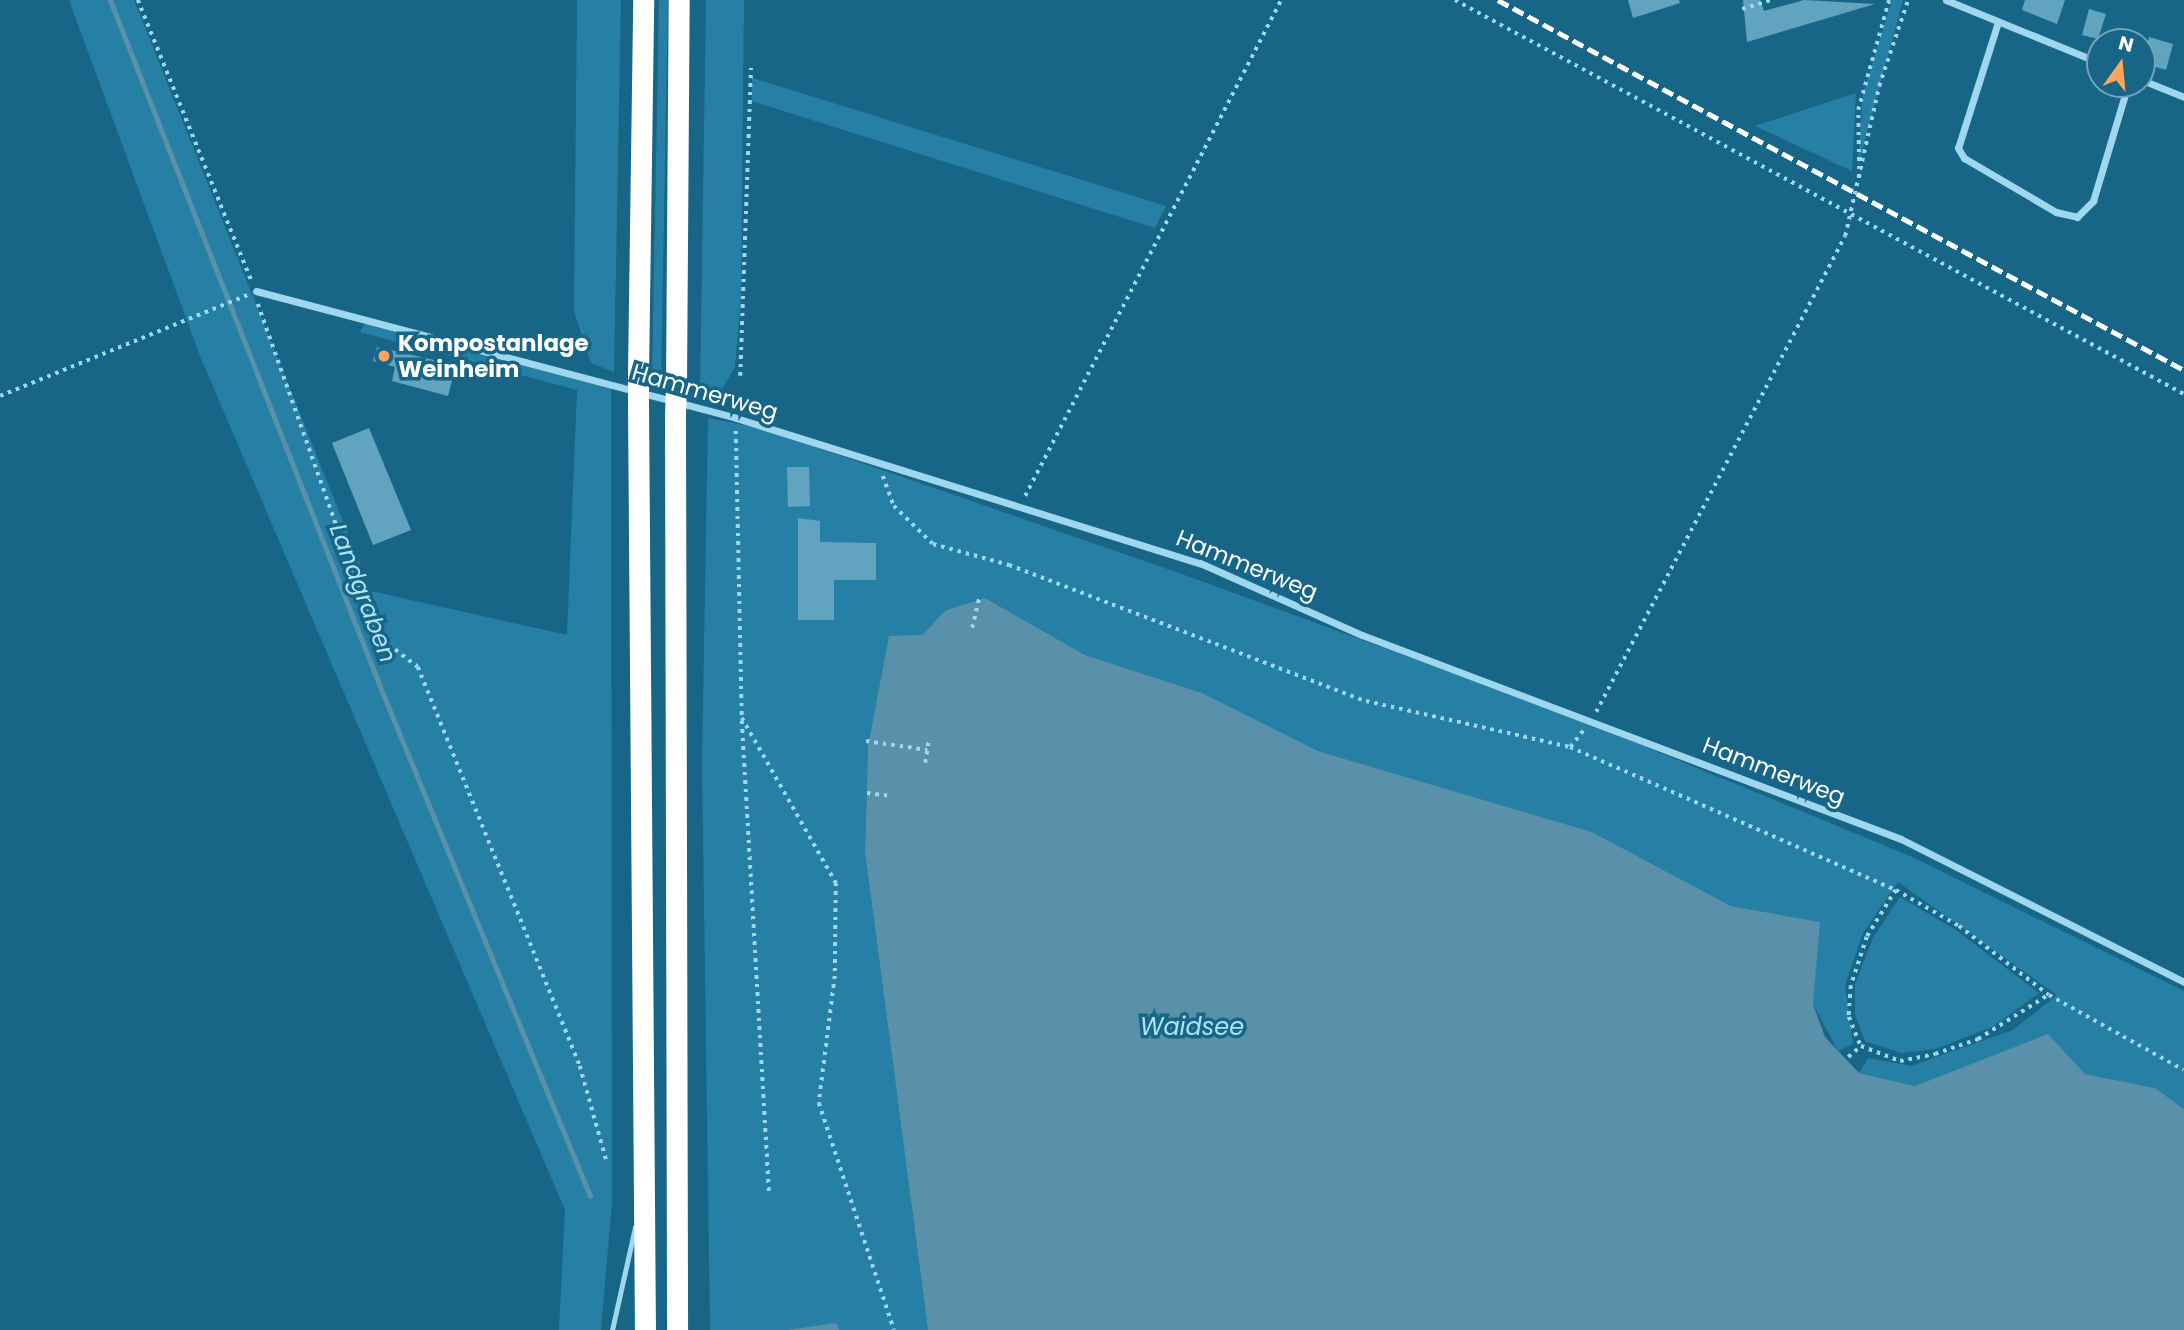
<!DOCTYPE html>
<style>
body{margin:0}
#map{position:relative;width:2184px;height:1330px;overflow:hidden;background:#176688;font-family:Poppins,sans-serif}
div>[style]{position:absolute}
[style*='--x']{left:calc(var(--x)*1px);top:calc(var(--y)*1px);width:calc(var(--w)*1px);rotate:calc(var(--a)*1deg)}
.green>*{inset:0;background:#2680a6}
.water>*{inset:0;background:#5891a9}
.stream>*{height:5px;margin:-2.5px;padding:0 2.5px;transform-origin:2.5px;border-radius:2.5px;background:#5891a9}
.building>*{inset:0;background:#62a4c0}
.path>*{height:3.5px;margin-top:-1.75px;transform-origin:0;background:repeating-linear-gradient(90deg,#9ed7ee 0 3.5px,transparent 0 8.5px)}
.service>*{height:5px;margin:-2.5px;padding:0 2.5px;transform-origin:2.5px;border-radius:2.5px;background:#9ed7ee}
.minor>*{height:7px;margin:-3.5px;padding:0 3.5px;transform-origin:3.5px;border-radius:3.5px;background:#9ed7ee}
.motorway>*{height:21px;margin:-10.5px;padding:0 10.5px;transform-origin:10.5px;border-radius:10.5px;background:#fff}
.rail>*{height:5px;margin-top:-2.5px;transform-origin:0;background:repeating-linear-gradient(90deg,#fff 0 12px,transparent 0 17px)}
.motorway-bridge>*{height:21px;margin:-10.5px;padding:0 10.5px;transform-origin:10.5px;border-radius:10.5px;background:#fff}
.dots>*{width:19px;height:19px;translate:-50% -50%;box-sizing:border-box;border:4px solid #176688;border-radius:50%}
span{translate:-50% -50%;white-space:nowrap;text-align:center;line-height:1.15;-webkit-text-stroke:7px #176688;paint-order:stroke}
.poi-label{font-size:23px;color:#fff;font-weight:700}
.left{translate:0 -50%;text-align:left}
.street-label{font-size:23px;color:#fff}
.water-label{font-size:24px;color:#aee2f6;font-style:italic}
.north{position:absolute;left:2086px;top:28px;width:70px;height:70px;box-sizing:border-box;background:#176688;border:2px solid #74a3b8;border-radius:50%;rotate:15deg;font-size:19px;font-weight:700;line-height:28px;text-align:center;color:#fff}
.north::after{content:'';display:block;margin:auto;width:24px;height:32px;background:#ffa55b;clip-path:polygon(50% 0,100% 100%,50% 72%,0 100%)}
</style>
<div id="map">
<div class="green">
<i style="clip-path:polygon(69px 0,134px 0,371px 591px,567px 635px,577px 390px,360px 332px,367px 319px,611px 386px,612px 1202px,601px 1330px,559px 1330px,565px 1210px,200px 356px)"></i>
<i style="clip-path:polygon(577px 0,621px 0,614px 372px,591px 363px,574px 311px)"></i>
<i style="clip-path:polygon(659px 0,668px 0,661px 381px,652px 379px)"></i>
<i style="clip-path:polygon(706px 0,744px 0,741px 296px,735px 367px,717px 398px,700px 394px)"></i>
<i style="clip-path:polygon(1892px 0,1903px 0,1858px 166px,1863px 93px)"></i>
<i style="clip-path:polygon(752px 78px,1166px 206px,1155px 228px,752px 101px)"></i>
<i style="clip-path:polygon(1856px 93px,1852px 171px,1755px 126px)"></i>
<i style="clip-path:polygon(708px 418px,764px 429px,1179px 573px,1578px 719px,1910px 856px,2184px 991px,2184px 1109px,2155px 1088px,2085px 1074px,2048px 1035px,1915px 1086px,1859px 1073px,1868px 1058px,1911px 1066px,2013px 1030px,2057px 995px,1898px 882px,1863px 933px,1845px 985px,1853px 1044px,1838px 1051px,1813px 1004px,1819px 922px,1731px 906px,1592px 832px,1318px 751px,1202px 693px,1085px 655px,985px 598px,946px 610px,922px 635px,868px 747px,865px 852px,928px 1330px,710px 1330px,702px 763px)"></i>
<i style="clip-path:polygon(1900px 897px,1956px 930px,2039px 993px,1994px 1026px,1936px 1049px,1901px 1053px,1865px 1041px,1855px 1015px,1855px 984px,1873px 938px)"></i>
</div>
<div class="water">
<i style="clip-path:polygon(985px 598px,1085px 655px,1202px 693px,1318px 751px,1592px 832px,1731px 906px,1820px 922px,1813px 1004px,1825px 1037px,1859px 1073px,1915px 1086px,2048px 1034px,2085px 1074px,2155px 1088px,2184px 1109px,2184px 1330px,928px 1330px,865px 852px,868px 747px,889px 636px,922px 635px,946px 610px)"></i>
<i style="clip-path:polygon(836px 1323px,839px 1330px,787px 1330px)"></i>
</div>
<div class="stream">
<i style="--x:110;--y:0;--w:746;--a:68.53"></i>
<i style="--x:383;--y:694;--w:543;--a:67.59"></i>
</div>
<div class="building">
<i style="clip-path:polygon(1628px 0,1679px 0,1680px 3px,1633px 18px)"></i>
<i style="clip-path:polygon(1743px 0,1760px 0,1764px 11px,1804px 0,1875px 4px,1747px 42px)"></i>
<i style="clip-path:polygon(2025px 0,2065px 0,2057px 24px,2022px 10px)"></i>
<i style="clip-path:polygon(2089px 9px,2106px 14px,2098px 39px,2082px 35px)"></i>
<i style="clip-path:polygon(2149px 37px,2173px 44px,2166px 70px,2142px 63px)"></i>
<i style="clip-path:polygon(377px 347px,456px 365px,448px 396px,392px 381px,395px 367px,373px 361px)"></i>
<i style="clip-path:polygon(369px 428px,411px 530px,373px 545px,332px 443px)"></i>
<i style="clip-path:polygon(787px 467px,809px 467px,810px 506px,788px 507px)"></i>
<i style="clip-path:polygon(798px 518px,820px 521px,820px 542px,876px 543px,876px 580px,834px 580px,834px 620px,798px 620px)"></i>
</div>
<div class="path">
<i style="--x:138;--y:0;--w:302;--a:68"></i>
<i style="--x:1455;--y:0;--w:829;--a:28.39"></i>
<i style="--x:1742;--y:9;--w:31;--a:-17"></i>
<i style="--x:1859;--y:178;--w:68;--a:-90.8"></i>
<i style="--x:1858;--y:110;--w:114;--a:-74.3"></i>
<i style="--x:258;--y:304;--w:350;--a:70.5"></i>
<i style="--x:375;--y:634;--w:54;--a:37.5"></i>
<i style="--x:418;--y:667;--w:431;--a:67.9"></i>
<i style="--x:580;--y:1066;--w:97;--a:74.4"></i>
<i style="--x:740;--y:376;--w:308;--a:-88"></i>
<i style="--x:0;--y:396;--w:267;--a:-22.2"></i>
<i style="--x:736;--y:431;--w:287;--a:88.8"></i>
<i style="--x:742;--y:718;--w:190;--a:60.3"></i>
<i style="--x:836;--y:883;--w:93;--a:90.6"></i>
<i style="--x:835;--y:976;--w:128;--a:97.2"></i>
<i style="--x:819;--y:1103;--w:239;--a:71.7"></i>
<i style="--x:883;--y:476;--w:32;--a:70"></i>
<i style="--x:894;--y:506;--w:54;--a:44.3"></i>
<i style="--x:933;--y:544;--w:79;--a:15.4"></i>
<i style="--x:1009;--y:565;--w:382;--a:20.9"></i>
<i style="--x:1366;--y:701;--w:209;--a:12.7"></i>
<i style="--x:1570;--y:747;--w:356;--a:23.7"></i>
<i style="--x:1896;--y:890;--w:73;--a:29.7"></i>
<i style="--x:1959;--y:926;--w:113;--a:37.5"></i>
<i style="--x:2049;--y:995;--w:154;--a:29.1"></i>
<i style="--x:1025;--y:496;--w:558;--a:-62.7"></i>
<i style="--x:972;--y:628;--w:31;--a:-77"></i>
<i style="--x:1596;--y:712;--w:537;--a:-62.39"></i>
<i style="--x:1845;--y:236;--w:154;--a:-77.2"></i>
<i style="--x:1879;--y:86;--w:91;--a:-71.4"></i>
<i style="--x:742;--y:721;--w:471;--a:86.7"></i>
<i style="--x:866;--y:741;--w:62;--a:8.4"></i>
<i style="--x:1570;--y:747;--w:22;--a:-51"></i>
<i style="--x:925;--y:763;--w:25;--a:-81"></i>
<i style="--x:867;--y:793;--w:24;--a:7"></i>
<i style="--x:1896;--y:890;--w:55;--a:121.7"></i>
<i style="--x:1867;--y:937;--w:52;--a:108.1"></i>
<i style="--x:1851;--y:986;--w:31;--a:94"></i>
<i style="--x:1849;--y:1017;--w:31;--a:68"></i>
<i style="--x:1861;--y:1046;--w:42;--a:21"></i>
<i style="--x:1900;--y:1061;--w:36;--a:-11"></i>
<i style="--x:1935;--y:1054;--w:46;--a:-19.2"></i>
<i style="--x:1978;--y:1039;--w:83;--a:-32.2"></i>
<i style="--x:1848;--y:1057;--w:17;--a:-40"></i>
</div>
<div class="service">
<i style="--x:612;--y:1330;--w:106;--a:-77.4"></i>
</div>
<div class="minor">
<i style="--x:1946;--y:0;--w:166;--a:22.2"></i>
<i style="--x:1998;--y:22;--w:132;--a:107.6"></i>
<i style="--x:1958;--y:148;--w:12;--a:59"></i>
<i style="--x:1964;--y:158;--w:107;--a:30.4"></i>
<i style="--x:2056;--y:212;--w:22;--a:13"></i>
<i style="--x:2077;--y:217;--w:23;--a:-45"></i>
<i style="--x:2093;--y:201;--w:122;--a:-73.3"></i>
<i style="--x:2142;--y:80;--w:45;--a:22"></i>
<i style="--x:256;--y:291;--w:497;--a:14.8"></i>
<i style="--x:736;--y:418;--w:486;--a:17.4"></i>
<i style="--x:1200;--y:563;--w:177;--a:24"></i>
<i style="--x:1362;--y:635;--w:576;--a:20.73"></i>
<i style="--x:1901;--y:839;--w:317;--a:26.8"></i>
</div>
<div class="motorway">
<i style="--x:638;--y:374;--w:374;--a:-89.2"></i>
<i style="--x:676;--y:386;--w:386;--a:-89.6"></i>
<i style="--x:638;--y:402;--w:928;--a:89.57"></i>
<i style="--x:675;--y:415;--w:915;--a:89.87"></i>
</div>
<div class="rail">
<i style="--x:1498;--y:0;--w:779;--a:28.34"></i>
</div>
<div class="motorway-bridge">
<i style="--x:638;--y:402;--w:28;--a:-90"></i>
<i style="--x:675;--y:415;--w:29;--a:-88"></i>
</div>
<div class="dots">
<i style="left:384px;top:356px;background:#ffa55b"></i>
</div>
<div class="poi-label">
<span class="left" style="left:398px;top:356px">Kompostanlage<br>Weinheim</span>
</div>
<div class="street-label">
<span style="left:705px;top:392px;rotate:16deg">Hammerweg</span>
<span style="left:1247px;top:565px;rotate:22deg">Hammerweg</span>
<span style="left:1774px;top:771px;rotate:21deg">Hammerweg</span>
</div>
<div class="water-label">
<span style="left:363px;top:593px;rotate:69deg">Landgraben</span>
<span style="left:1192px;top:1027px">Waidsee</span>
</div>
<div class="north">N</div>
</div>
